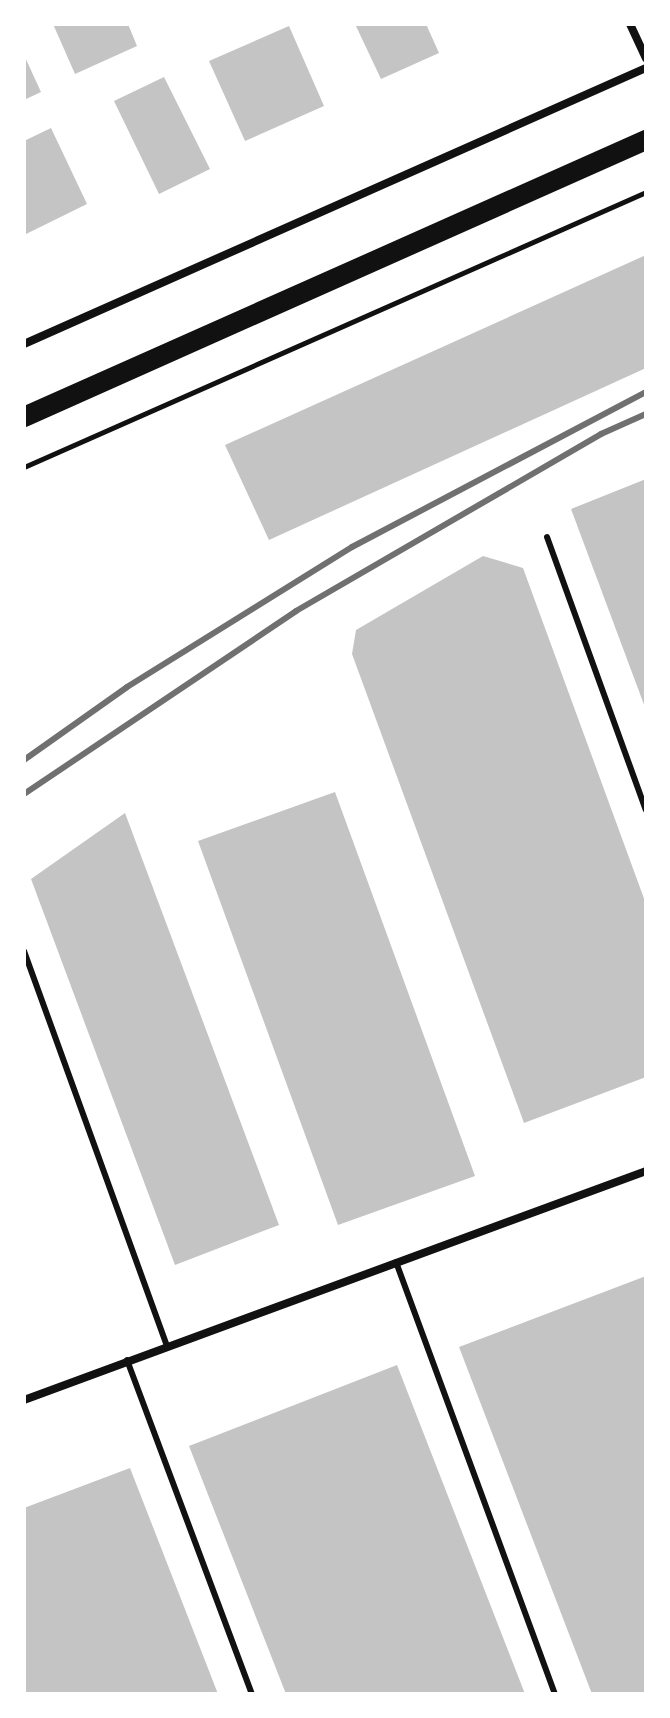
<!DOCTYPE html>
<style>
body{margin:0}
#map{position:relative;width:670px;height:1718px;overflow:hidden;background:#fff;font-family:Montserrat,sans-serif}
div>[style]{position:absolute}
[style*='--x']{left:calc(var(--x)*1px);top:calc(var(--y)*1px);width:calc(var(--w)*1px);rotate:calc(var(--a)*1deg)}
.building>*{inset:0;background:#c4c4c4}
.path>*{height:5px;margin:-2.5px;padding:0 2.5px;transform-origin:2.5px;border-radius:2.5px;background:#111}
.service>*{height:6px;margin:-3px;padding:0 3px;transform-origin:3px;border-radius:3px;background:#111}
.minor>*{height:8px;margin:-4px;padding:0 4px;transform-origin:4px;border-radius:4px;background:#111}
.primary>*{height:20px;margin:-10px;padding:0 10px;transform-origin:10px;border-radius:10px;background:#111}
.rail>*{height:6px;margin:-3px;padding:0 3px;transform-origin:3px;border-radius:3px;background:#707070}
span{translate:-50% -50%;white-space:nowrap;text-align:center;line-height:1.15;-webkit-text-stroke:6px #fff;paint-order:stroke}
.frame{position:absolute;inset:0;border:26px solid #fff;pointer-events:none}
</style>
<div id="map">
<div class="building">
<i style="clip-path:polygon(53px 24px,128px 24px,137px 46px,75px 74px)"></i>
<i style="clip-path:polygon(355px 24px,426px 24px,439px 53px,381px 79px)"></i>
<i style="clip-path:polygon(289px 26px,324px 106px,245px 141px,209px 61px)"></i>
<i style="clip-path:polygon(24px 55px,41px 92px,24px 100px)"></i>
<i style="clip-path:polygon(164px 77px,210px 169px,159px 194px,114px 101px)"></i>
<i style="clip-path:polygon(51px 128px,87px 204px,24px 235px,24px 141px)"></i>
<i style="clip-path:polygon(646px 255px,646px 368px,269px 540px,225px 445px)"></i>
<i style="clip-path:polygon(646px 479px,646px 710px,571px 509px)"></i>
<i style="clip-path:polygon(483px 556px,523px 568px,646px 904px,646px 1077px,524px 1123px,352px 654px,356px 630px)"></i>
<i style="clip-path:polygon(335px 792px,475px 1176px,338px 1225px,198px 841px)"></i>
<i style="clip-path:polygon(125px 813px,279px 1225px,175px 1265px,31px 879px)"></i>
<i style="clip-path:polygon(646px 1276px,646px 1694px,592px 1694px,459px 1347px)"></i>
<i style="clip-path:polygon(397px 1365px,525px 1694px,286px 1694px,189px 1446px)"></i>
<i style="clip-path:polygon(130px 1468px,218px 1694px,24px 1694px,24px 1508px)"></i>
</div>
<div class="path">
<i style="--x:24;--y:467;--w:680;--a:-23.85"></i>
</div>
<div class="service">
<i style="--x:547;--y:537;--w:290;--a:70.1"></i>
<i style="--x:24;--y:951;--w:419;--a:70.1"></i>
<i style="--x:396;--y:1262;--w:460;--a:69.8"></i>
<i style="--x:127;--y:1360;--w:357;--a:69.5"></i>
</div>
<div class="minor">
<i style="--x:630;--y:24;--w:38;--a:65"></i>
<i style="--x:24;--y:344;--w:680;--a:-23.93"></i>
<i style="--x:24;--y:1400;--w:663;--a:-20.21"></i>
</div>
<div class="primary">
<i style="--x:24;--y:417;--w:681;--a:-24.01"></i>
</div>
<div class="rail">
<i style="--x:24;--y:760;--w:126;--a:-35.3"></i>
<i style="--x:127;--y:687;--w:265;--a:-31.9"></i>
<i style="--x:352;--y:547;--w:332;--a:-27.8"></i>
<i style="--x:24;--y:794;--w:328;--a:-33.9"></i>
<i style="--x:296;--y:611;--w:353;--a:-30.1"></i>
<i style="--x:601;--y:434;--w:49;--a:-24"></i>
</div>
<div class="frame"></div>
</div>
